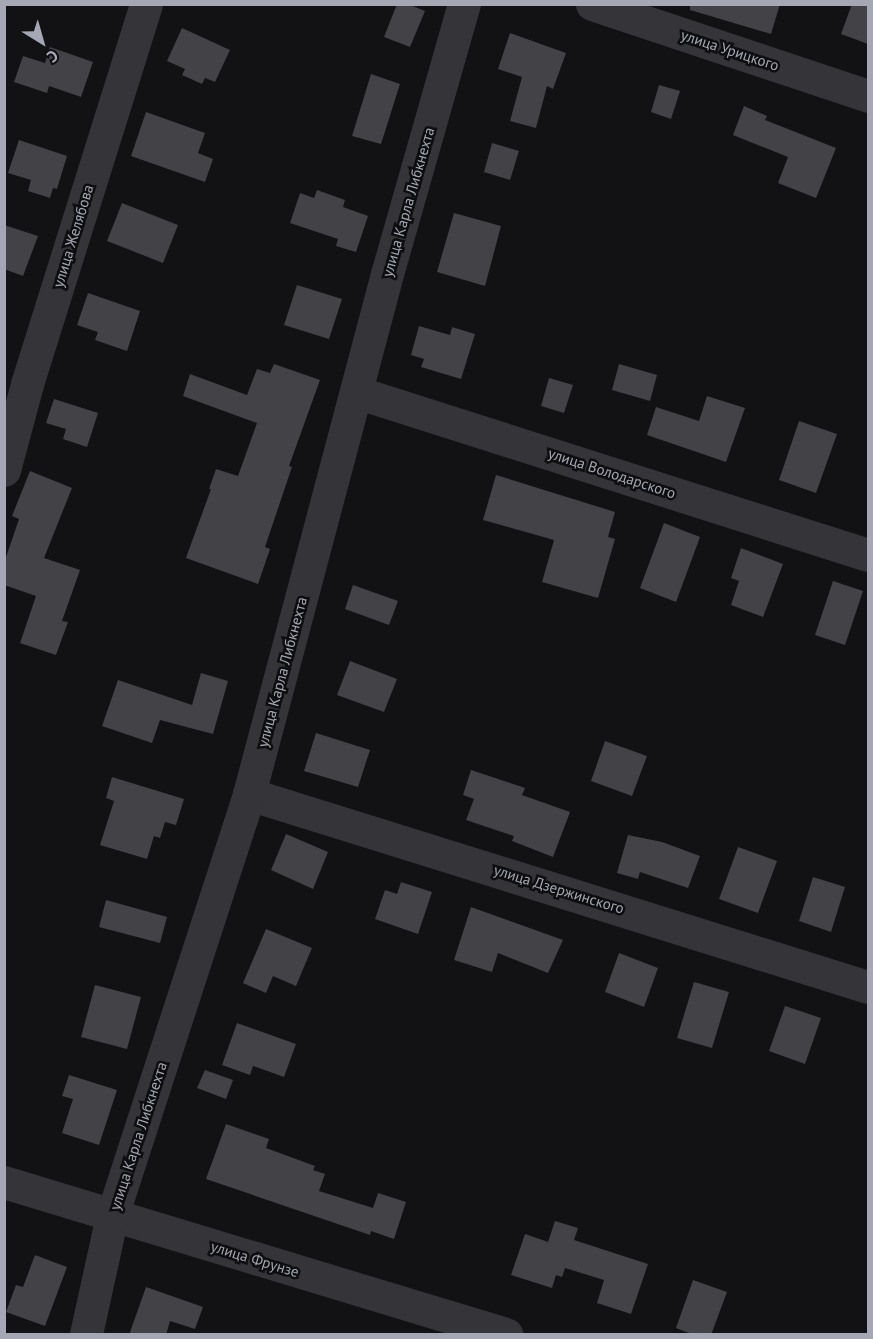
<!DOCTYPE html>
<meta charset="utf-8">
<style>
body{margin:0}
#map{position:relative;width:873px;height:1339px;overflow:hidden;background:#121214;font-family:"PT Sans",sans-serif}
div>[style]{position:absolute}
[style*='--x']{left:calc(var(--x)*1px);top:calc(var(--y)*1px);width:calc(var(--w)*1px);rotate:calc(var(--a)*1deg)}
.building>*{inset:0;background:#424247}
.minor>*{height:33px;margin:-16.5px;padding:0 16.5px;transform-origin:16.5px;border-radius:16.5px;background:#343439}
span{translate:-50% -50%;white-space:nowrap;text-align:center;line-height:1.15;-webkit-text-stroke:5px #0e0d0f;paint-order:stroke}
.street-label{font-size:15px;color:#a5a8b4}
.frame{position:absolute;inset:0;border:6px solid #a5a8b4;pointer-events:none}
.north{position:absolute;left:12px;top:12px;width:60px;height:60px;-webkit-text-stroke:4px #0e0d0f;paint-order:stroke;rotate:143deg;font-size:16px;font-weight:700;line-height:24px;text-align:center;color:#a5a8b4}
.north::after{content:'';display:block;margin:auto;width:21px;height:27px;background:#a5a8b4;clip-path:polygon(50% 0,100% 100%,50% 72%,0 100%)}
</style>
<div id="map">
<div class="building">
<i style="clip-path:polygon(397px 4px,408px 4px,425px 11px,410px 47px,384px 37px)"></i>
<i style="clip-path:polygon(690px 4px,780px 4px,771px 34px,690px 10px)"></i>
<i style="clip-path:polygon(852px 4px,868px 4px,868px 44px,841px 34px)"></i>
<i style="clip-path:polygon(182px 28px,230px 50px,215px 82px,205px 78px,202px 84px,182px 75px,185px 69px,167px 61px)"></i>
<i style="clip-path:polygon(510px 33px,566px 53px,553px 89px,547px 86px,536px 128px,510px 121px,522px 77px,498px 69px)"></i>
<i style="clip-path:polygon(50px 47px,93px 62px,81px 97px,49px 86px,47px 93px,14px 82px,23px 56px,45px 63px)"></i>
<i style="clip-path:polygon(371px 74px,400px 84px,381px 144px,352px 136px)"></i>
<i style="clip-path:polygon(659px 85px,680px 91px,671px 119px,651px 112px)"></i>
<i style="clip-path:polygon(744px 106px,767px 116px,765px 120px,836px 148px,816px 198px,778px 183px,788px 157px,733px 135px)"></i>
<i style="clip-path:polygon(146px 112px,205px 133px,198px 153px,213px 159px,205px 182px,131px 156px)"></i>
<i style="clip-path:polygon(19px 140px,67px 156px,57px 189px,53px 188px,50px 198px,28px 191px,31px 180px,8px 173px)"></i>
<i style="clip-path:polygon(492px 143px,519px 151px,510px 180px,484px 172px)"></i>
<i style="clip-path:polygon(317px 190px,345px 200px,343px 207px,368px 216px,356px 252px,336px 246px,338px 239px,290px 223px,300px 193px,314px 198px)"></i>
<i style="clip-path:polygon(122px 203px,178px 225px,163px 263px,107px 241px)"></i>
<i style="clip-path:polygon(454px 213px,501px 226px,485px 286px,437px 272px)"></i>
<i style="clip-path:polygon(4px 225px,38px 236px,23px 276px,4px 269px)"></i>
<i style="clip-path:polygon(297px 285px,342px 299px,329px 339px,284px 325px)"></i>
<i style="clip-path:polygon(88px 293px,140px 311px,127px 351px,95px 340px,98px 332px,77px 325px)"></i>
<i style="clip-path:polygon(419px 326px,450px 335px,452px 327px,475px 334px,461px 379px,421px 367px,424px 359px,411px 355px)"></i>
<i style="clip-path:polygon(274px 364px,320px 380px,289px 466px,292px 467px,265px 547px,270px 549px,258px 584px,186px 558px,211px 489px,209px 489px,216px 469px,238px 476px,257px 423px,183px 396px,190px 374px,247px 395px,257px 369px,270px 373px)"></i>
<i style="clip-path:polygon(619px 364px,657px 375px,650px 401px,612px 390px)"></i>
<i style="clip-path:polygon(549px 378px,573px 385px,564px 413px,541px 406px)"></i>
<i style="clip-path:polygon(707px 396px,745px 408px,726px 462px,647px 435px,656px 407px,699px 421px)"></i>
<i style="clip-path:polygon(54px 399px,98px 413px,87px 447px,63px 439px,66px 429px,46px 423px)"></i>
<i style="clip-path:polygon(799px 421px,837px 434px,816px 493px,779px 480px)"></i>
<i style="clip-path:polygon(30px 471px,72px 488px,44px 558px,80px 570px,62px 621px,68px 622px,56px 655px,20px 643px,36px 596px,4px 585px,4px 563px,19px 519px,12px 516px)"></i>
<i style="clip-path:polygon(496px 475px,615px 512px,608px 537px,615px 539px,598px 598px,542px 582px,554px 540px,483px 520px)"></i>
<i style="clip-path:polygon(664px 523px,700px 537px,676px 602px,640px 588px)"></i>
<i style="clip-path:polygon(741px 548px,783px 564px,763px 617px,731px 605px,739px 581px,731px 578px)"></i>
<i style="clip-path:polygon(833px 581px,863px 591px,845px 645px,815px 635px)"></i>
<i style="clip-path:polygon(353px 585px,398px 601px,389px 625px,345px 609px)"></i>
<i style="clip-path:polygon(350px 661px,397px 679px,384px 712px,337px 695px)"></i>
<i style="clip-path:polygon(201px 673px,228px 681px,213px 734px,160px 720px,152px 743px,102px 726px,118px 680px,192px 705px)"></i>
<i style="clip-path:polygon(316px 733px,370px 750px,358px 787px,304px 771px)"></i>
<i style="clip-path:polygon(605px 741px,647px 756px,632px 796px,591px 781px)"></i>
<i style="clip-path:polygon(471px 770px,525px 788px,522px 795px,570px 812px,553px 857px,512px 841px,514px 836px,466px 820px,474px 799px,463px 795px)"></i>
<i style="clip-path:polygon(112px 777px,184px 799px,176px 825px,165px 822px,160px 838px,154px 836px,147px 859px,100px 845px,114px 801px,106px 798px)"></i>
<i style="clip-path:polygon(286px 834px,328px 852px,313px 889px,271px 870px)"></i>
<i style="clip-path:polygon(628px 835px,662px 842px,700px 856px,688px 888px,640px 872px,638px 879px,617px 873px)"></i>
<i style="clip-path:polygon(738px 847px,777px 861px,758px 913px,719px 899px)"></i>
<i style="clip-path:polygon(813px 877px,845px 887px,831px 932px,799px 921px)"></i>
<i style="clip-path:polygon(401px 882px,432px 892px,418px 934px,375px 919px,385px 890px,397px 894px)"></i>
<i style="clip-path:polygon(106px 900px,167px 917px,160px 943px,99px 927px)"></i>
<i style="clip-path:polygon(471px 907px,563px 940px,548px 973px,498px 953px,492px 972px,454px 960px)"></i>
<i style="clip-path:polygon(266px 929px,312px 948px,296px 986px,273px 976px,266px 993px,243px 983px)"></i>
<i style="clip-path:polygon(619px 953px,658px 968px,644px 1007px,605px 992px)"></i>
<i style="clip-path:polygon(694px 982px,729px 992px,712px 1048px,677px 1038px)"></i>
<i style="clip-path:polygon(95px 985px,141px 997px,127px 1049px,81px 1037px)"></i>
<i style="clip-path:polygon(785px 1006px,821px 1018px,805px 1064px,769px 1051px)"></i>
<i style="clip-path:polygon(237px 1023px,296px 1044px,284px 1077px,253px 1066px,250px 1075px,222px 1065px)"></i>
<i style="clip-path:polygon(205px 1070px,233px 1080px,226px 1099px,197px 1088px)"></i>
<i style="clip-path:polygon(69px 1075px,117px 1090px,99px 1145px,62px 1133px,73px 1099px,62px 1096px)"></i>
<i style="clip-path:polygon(226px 1124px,269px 1139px,266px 1148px,315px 1166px,313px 1170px,325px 1174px,319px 1191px,373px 1208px,378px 1193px,406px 1202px,394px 1239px,371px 1231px,370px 1235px,206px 1179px)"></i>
<i style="clip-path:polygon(555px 1221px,578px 1228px,574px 1240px,648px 1264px,631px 1314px,597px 1303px,604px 1280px,565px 1268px,562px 1277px,556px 1275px,552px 1288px,511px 1275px,525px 1234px,548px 1242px)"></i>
<i style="clip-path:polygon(35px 1255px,67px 1267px,45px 1326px,6px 1312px,16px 1285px,23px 1287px)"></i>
<i style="clip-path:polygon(693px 1280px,727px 1292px,711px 1335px,694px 1335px,676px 1328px)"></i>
<i style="clip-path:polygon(146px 1287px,203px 1307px,195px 1329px,170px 1321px,166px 1335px,129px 1335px)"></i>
</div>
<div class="minor">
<i style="--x:592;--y:4;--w:291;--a:18.4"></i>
<i style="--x:356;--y:392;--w:537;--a:17.66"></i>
<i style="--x:4;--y:470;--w:89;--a:-75"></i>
<i style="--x:27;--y:384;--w:398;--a:-72.6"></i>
<i style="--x:249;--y:794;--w:648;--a:17.32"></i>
<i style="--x:4;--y:1182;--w:525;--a:16.85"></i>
<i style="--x:86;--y:1334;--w:121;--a:-77.6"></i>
<i style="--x:112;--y:1216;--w:444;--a:-72"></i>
<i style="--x:249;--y:794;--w:538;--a:-75.14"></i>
<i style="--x:387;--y:274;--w:281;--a:-74.1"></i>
</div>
<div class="street-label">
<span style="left:730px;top:50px;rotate:18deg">улица Урицкого</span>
<span style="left:408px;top:202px;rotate:-74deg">улица Карла Либкнехта</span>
<span style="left:73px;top:236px;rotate:-73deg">улица Желябова</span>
<span style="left:612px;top:473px;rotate:18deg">улица Володарского</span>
<span style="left:282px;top:672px;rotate:-75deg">улица Карла Либкнехта</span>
<span style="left:559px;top:889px;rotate:17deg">улица Дзержинского</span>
<span style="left:138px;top:1136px;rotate:-72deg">улица Карла Либкнехта</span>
<span style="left:255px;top:1259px;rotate:17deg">улица Фрунзе</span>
</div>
<div class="frame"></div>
<div class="north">С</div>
</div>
